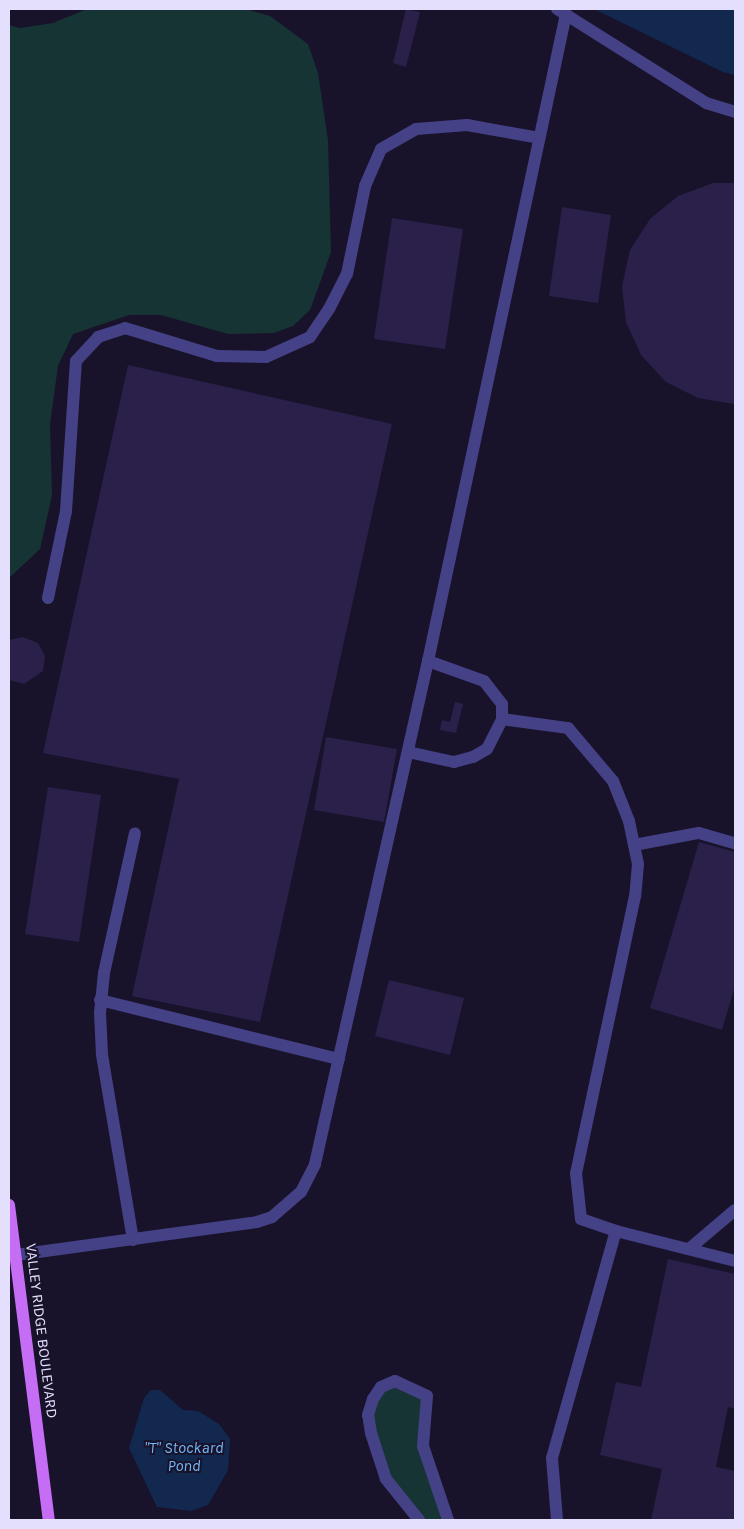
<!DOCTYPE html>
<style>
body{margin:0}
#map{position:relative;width:744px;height:1529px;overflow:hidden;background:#18132b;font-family:Karla,sans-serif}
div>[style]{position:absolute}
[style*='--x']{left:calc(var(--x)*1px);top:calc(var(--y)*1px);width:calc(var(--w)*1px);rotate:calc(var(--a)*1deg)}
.green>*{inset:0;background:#163434}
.water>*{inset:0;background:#13284f}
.building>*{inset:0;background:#2a204a}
.minor>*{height:12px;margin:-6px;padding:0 6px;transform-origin:6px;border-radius:6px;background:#454186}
.major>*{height:12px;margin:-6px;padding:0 6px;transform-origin:6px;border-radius:6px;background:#c66df6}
span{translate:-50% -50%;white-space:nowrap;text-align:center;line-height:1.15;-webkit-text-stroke:4px #18132b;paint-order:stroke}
.street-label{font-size:15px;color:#e3dffd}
.water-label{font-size:16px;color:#74b7f6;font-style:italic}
.frame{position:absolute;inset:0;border:10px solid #e3dffd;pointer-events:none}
</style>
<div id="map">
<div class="green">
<i style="clip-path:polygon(87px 9px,245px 9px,270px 16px,308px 44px,318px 73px,328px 140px,331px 252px,310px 310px,293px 326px,274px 333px,228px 334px,161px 315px,129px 315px,73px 334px,58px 366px,50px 424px,52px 495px,40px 549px,9px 578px,9px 25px,20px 28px,53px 23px)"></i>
<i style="clip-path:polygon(389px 1382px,427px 1396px,425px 1432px,448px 1520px,419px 1520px,386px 1479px,368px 1415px)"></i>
</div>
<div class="water">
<i style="clip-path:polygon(594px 9px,735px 9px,735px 75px,723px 72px)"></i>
<i style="clip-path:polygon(151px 1390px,160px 1390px,183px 1410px,198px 1411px,219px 1424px,230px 1439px,228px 1470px,208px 1505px,191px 1511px,157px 1507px,129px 1448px,144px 1398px)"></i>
</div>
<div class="building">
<i style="clip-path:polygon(406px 9px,420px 12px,406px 67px,393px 63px)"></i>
<i style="clip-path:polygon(713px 183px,735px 183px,734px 404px,698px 398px,666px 382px,641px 355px,626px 322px,622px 286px,630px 250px,650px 219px,678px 196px)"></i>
<i style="clip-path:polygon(562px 207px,611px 215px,598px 303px,549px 296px)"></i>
<i style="clip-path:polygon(392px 218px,463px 229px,445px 349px,374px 339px)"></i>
<i style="clip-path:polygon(128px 365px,392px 424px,260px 1022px,132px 996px,179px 779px,43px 753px)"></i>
<i style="clip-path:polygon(23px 637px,38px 643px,45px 656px,43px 671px,24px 684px,9px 680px,9px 640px)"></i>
<i style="clip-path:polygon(455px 702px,463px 704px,456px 733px,440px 730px,442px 720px,450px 722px)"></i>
<i style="clip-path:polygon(326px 737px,397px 749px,384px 822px,314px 810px)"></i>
<i style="clip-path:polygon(48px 787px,101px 795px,79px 942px,25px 934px)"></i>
<i style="clip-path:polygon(699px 842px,735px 852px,735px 986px,722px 1030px,650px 1008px)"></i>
<i style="clip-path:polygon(389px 980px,464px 998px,450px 1055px,375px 1036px)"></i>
<i style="clip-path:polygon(668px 1259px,735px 1274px,735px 1409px,728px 1407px,716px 1467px,735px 1471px,735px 1520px,651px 1520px,662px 1469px,600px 1455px,616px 1382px,641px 1387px)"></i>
</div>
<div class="minor">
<i style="--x:557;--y:9;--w:176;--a:32.2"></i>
<i style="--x:706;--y:103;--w:30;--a:17"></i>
<i style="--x:48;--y:598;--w:89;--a:-78.3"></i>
<i style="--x:66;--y:511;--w:150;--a:-86.2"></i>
<i style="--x:76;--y:361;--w:33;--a:-47"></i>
<i style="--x:98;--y:337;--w:28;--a:-18"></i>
<i style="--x:125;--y:328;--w:96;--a:16.9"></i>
<i style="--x:217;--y:356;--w:49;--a:1.2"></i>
<i style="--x:266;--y:357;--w:48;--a:-24.4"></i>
<i style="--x:310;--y:337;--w:34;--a:-56"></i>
<i style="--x:329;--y:309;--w:39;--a:-63"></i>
<i style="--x:347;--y:274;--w:90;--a:-78.4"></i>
<i style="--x:365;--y:186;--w:40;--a:-66.6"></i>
<i style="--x:381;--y:149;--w:40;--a:-29.7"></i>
<i style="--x:416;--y:129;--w:51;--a:-4.5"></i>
<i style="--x:467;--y:125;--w:73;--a:10.2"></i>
<i style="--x:428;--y:661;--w:59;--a:19.7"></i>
<i style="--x:484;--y:681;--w:29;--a:52"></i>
<i style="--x:502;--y:704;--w:15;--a:90"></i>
<i style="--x:502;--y:719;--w:67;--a:7.8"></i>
<i style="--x:568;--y:728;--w:70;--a:49.7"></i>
<i style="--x:613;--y:781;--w:43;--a:68.2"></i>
<i style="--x:629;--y:821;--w:44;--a:78.2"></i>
<i style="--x:638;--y:864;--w:32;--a:95"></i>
<i style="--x:635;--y:896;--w:283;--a:102"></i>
<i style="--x:576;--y:1173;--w:46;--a:83.8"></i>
<i style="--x:581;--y:1219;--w:37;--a:19"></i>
<i style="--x:408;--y:752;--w:47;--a:12.3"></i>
<i style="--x:454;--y:762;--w:20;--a:-15"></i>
<i style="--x:473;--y:757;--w:16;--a:-30"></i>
<i style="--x:487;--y:749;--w:34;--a:-63"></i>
<i style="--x:634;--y:845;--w:66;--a:-10.5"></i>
<i style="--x:699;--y:833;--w:37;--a:16"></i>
<i style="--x:100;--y:1000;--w:246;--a:13.9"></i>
<i style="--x:133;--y:1240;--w:189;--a:-99.5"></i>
<i style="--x:102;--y:1054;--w:41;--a:-92.8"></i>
<i style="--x:100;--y:1013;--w:40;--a:-84.3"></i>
<i style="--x:104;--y:973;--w:143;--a:-77.5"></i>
<i style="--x:689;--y:1249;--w:60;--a:-40.3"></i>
<i style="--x:9;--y:1256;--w:250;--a:-7.8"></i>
<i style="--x:257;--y:1222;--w:16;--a:-18"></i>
<i style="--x:272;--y:1217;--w:38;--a:-41"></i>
<i style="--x:301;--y:1192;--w:31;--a:-63"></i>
<i style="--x:315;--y:1164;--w:516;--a:-77.34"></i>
<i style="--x:428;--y:661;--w:662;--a:-77.96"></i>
<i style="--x:419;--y:1520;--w:53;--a:-128.8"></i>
<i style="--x:386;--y:1479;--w:48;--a:-108.1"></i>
<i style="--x:371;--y:1433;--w:18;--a:-99"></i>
<i style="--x:368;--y:1415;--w:17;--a:-73"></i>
<i style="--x:373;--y:1399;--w:14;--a:-56"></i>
<i style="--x:381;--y:1387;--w:15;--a:-23"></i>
<i style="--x:395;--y:1381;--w:35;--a:25"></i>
<i style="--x:427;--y:1396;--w:50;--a:94.6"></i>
<i style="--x:423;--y:1446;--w:78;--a:71.3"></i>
<i style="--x:557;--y:1520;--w:62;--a:-94.6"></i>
<i style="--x:552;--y:1458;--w:236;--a:-74.3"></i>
<i style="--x:616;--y:1231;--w:123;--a:14.1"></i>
</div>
<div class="major">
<i style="--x:9;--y:1205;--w:318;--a:82.8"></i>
</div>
<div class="street-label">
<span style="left:41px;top:1331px;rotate:83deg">VALLEY RIDGE BOULEVARD</span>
</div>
<div class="water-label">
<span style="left:184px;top:1457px">"T" Stockard<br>Pond</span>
</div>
<div class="frame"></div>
</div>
